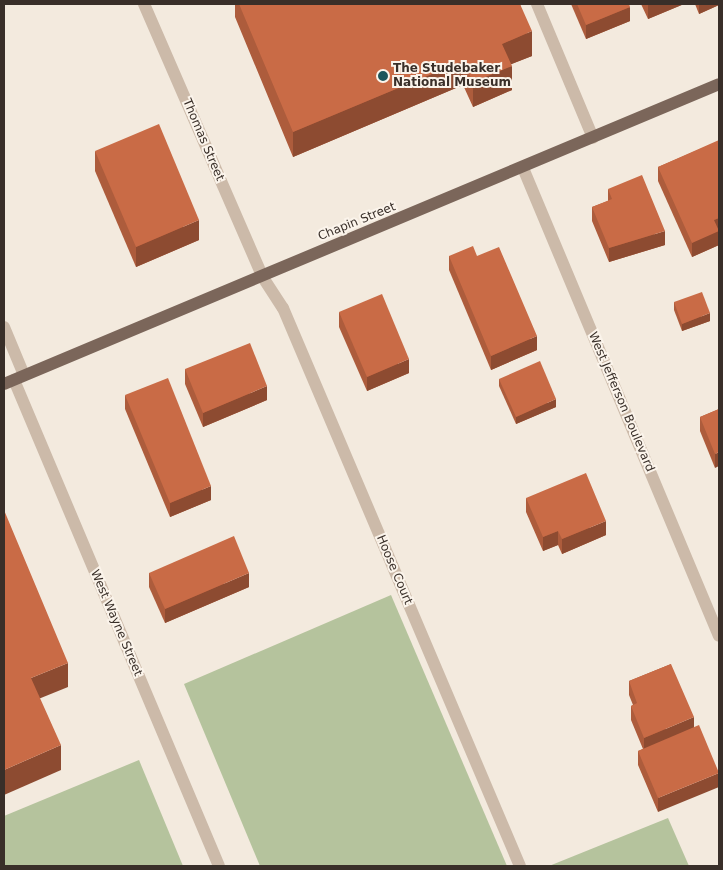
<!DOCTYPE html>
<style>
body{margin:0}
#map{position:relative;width:723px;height:870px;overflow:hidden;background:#f3eade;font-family:"DejaVu Sans",sans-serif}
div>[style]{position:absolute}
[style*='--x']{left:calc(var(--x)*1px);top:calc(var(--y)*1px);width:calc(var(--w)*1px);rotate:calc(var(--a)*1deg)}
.green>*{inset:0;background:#b5c39d}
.minor>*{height:12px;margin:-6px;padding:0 6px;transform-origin:6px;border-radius:6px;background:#ccbaa9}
.major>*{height:12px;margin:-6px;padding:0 6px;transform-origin:6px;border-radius:6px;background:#7b665a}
.wall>*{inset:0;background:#ad5c3c}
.shaded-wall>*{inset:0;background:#8d4b31}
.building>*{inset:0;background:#c96b46}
.dots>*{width:14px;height:14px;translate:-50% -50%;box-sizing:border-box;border:2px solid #fbf4eb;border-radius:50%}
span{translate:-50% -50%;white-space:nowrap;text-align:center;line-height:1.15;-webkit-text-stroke:4px #fbf4eb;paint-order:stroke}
.poi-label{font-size:12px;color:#392f29;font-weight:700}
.left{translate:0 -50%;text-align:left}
.street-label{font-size:12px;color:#392f29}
.frame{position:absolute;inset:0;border:5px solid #392f29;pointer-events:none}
</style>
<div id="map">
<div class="green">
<i style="clip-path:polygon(391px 595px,507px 866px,260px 866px,184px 684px)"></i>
<i style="clip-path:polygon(139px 760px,183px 866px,4px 866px,4px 816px)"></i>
<i style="clip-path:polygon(668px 818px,689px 866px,549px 866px)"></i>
</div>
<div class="minor">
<i style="--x:144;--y:4;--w:296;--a:66.5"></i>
<i style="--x:262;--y:276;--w:38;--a:57"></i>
<i style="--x:283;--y:308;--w:606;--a:66.99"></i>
<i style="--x:537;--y:4;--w:145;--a:67.3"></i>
<i style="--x:523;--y:168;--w:507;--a:67.28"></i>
<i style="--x:4;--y:327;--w:52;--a:67.4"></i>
<i style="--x:14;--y:380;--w:527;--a:67.13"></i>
</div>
<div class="major">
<i style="--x:4;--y:384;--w:775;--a:-22.76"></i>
</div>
<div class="wall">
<i style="clip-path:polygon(235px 4px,520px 4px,532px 56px,511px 64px,512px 90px,473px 107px,463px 85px,293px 157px,235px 17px)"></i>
<i style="clip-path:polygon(571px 4px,629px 4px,630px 21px,586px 39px)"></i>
<i style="clip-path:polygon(641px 4px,684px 4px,648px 19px)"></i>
<i style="clip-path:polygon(695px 4px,719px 4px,719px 5px,699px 14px)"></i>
<i style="clip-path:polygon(719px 141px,719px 245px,692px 257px,658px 181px,658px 167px)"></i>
<i style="clip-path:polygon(95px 151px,199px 240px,136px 267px,95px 171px)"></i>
<i style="clip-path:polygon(608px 189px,665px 245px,609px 262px,592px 221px,592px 207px,608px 201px)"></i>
<i style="clip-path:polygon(449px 256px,477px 256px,537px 350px,491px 370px,449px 270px)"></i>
<i style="clip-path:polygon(674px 302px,710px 321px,682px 331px,674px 310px)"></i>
<i style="clip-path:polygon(339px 312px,409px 373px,367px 391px,339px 327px)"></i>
<i style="clip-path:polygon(185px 369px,267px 400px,203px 427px,185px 384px)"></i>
<i style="clip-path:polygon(499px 379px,556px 407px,516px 424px,499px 386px)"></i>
<i style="clip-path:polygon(125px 395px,211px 500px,170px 517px,125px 409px)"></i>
<i style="clip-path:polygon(719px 409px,715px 468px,700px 431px,700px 417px)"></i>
<i style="clip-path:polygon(526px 498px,606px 535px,562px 554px,558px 545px,543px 551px,526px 512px)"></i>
<i style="clip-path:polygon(149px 573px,249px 587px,165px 623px,149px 587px)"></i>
<i style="clip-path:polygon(671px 664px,658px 812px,638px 765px,638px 751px,643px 749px,631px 720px,631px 706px,633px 705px,629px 695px,629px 681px)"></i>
</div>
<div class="shaded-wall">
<i style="clip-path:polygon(650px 4px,684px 4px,648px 19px,648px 5px)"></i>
<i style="clip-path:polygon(699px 4px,719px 4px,719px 5px,699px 14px)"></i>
<i style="clip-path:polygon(630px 7px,630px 21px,586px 39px,586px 25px)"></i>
<i style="clip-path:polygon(532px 31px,532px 56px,502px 68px,502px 44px)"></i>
<i style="clip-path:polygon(463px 61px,463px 85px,293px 157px,293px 132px)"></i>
<i style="clip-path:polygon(512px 66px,512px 90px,473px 107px,473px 82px)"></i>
<i style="clip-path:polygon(719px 218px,719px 245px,692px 257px,692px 243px,714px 220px)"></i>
<i style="clip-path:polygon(199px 220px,199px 240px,136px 267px,136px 247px)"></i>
<i style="clip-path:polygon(665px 231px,665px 245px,609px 262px,609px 248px)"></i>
<i style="clip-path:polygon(710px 313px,710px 321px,682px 331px,682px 324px)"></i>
<i style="clip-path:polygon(537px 336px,537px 350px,491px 370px,491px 356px)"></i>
<i style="clip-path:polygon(409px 359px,409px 373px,367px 391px,367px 377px)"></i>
<i style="clip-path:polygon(267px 386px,267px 400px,203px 427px,203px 413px)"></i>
<i style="clip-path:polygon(556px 399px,556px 407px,516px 424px,516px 417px)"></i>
<i style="clip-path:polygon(719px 452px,719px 466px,715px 468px,715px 454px)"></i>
<i style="clip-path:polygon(211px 486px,211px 500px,170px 517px,170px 503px)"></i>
<i style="clip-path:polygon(606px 521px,606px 535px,562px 554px,562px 539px)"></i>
<i style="clip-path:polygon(558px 531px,558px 545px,543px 551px,543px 537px)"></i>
<i style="clip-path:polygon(249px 573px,249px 587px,165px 623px,165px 609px)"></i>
<i style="clip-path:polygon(68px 663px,68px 687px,31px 702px,31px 678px)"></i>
<i style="clip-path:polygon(694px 717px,694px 731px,644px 752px,644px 738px)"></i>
<i style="clip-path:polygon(61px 745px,61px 770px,4px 795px,4px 770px)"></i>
<i style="clip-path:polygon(719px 773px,719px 787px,658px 812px,658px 798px)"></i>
</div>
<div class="building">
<i style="clip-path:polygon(239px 4px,520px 4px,532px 31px,502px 44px,512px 66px,473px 82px,463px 61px,293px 132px)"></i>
<i style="clip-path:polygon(577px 4px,629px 4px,630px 7px,586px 25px)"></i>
<i style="clip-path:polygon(159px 124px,199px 220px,136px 247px,95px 151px)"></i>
<i style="clip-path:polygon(719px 140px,719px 218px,714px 220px,719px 231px,692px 243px,658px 167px)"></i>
<i style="clip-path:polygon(642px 175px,665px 231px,609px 248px,592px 207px,612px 199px,608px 189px)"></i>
<i style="clip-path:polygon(473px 246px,477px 256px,499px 247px,537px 336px,491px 356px,449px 256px)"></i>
<i style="clip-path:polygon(702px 292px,710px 313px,682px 324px,674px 302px)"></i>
<i style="clip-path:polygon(382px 294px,409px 359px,367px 377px,339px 312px)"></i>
<i style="clip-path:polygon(250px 343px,267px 386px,203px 413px,185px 369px)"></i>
<i style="clip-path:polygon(540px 361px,556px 399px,516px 417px,499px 379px)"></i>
<i style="clip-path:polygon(168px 378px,211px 486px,170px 503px,125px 395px)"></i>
<i style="clip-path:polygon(719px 409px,719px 452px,715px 454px,700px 417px)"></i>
<i style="clip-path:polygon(586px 473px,606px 521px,562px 539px,558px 531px,543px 537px,526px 498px)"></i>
<i style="clip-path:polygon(4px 510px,68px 663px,31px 678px,61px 745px,4px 770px)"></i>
<i style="clip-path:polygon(234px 536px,249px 573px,165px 609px,149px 573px)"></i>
<i style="clip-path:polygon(671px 664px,694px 717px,644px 738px,631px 706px,637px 703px,629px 681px)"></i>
<i style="clip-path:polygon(699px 725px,719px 773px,658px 798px,638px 751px)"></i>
</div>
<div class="dots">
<i style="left:383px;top:76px;background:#1d565c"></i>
</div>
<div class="poi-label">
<span class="left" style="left:393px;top:76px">The Studebaker<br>National Museum</span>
</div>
<div class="street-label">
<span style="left:203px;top:140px;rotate:67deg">Thomas Street</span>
<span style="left:357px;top:222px;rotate:-22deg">Chapin Street</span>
<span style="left:621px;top:402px;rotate:67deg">West Jefferson Boulevard</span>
<span style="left:394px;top:570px;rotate:67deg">Hoose Court</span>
<span style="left:116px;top:623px;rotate:67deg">West Wayne Street</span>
</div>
<div class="frame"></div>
</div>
